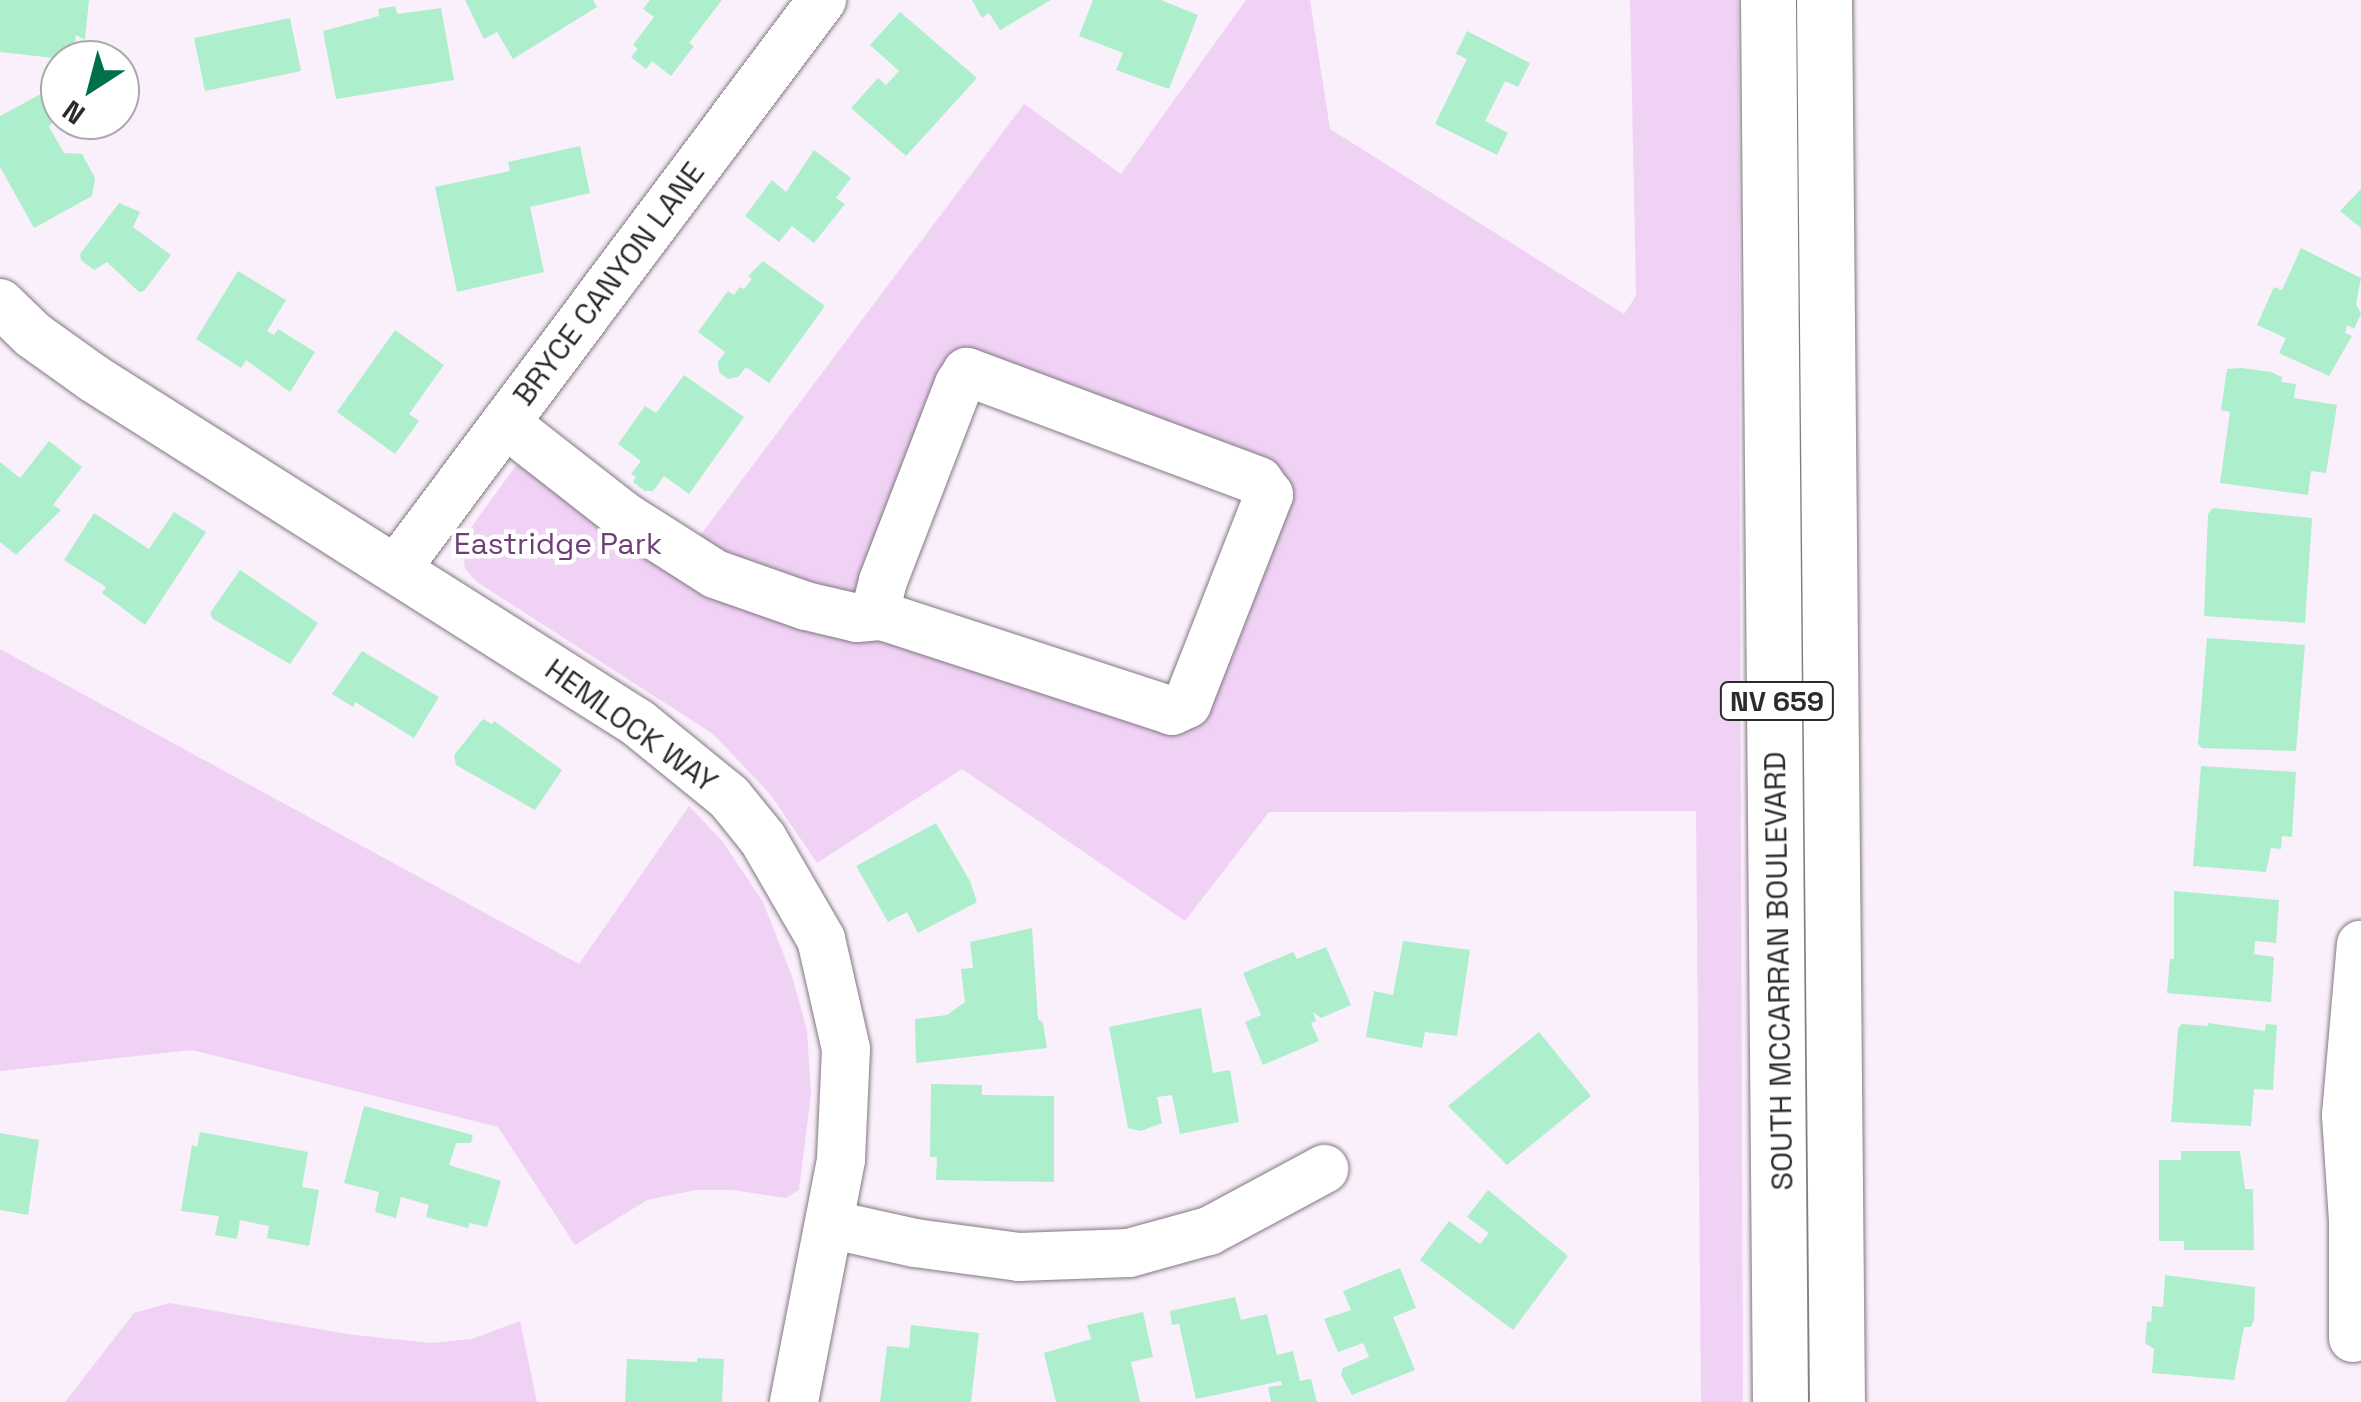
<!DOCTYPE html>
<style>
body{margin:0}
#map{position:relative;width:2361px;height:1402px;overflow:hidden;background:#faf0fb;font-family:"Space Grotesk",sans-serif}
div>[style]{position:absolute}
[style*='--x']{left:calc(var(--x)*1px);top:calc(var(--y)*1px);width:calc(var(--w)*1px);rotate:calc(var(--a)*1deg)}
.green>*{inset:0;background:#f0d2f5}
.building>*{inset:0;background:#adeecc}
.roads{filter:drop-shadow(0 0 2px #817882) drop-shadow(0 0 2px #817882)}
.minor>*{height:48px;margin:-24px;padding:0 24px;transform-origin:24px;border-radius:24px;background:#fff}
.major>*{height:55px;margin:-27.5px;padding:0 27.5px;transform-origin:27.5px;border-radius:27.5px;background:#fff}
span{translate:-50% -50%;white-space:nowrap;text-align:center;line-height:1.15;-webkit-text-stroke:9px #fff;paint-order:stroke}
.shield-label span{padding:2px 8px;background:#fff;border:2px solid;border-radius:8px;-webkit-text-stroke-width:0}
.shield-label{font-size:28px;color:#2d2a2e;font-weight:700}
.street-label{font-size:30px;color:#2d2a2e}
.park-label{font-size:30px;color:#703d7a}
.north{position:absolute;left:40px;top:40px;width:100px;height:100px;box-sizing:border-box;background:#fff;border:2px solid #abaaab;border-radius:50%;rotate:216deg;font-size:28px;font-weight:700;line-height:40px;text-align:center;color:#2d2a2e}
.north::after{content:'';display:block;margin:auto;width:35px;height:45px;background:#007049;clip-path:polygon(50% 0,100% 100%,50% 72%,0 100%)}
</style>
<div id="map">
<div class="green">
<i style="clip-path:polygon(evenodd,1246px 0,1310px 0,1330px 129px,1624px 314px,1636px 296px,1630px 0,1738px 0,1743px 1402px,1701px 1402px,1696px 811px,1269px 812px,1185px 921px,962px 769px,817px 863px,770px 794px,713px 734px,477px 582px,465px 569px,462px 540px,538px 435px,690px 549px,1024px 104px,1121px 174px,1246px 0,979px 352px,1285px 499px,1148px 726px,823px 622px,856px 593px,979px 352px)"></i>
<i style="clip-path:polygon(0 649px,579px 964px,689px 806px,723px 842px,763px 902px,792px 976px,807px 1030px,811px 1094px,799px 1190px,786px 1198px,733px 1190px,696px 1190px,647px 1200px,575px 1245px,498px 1127px,192px 1050px,0 1071px)"></i>
<i style="clip-path:polygon(170px 1303px,347px 1334px,430px 1343px,472px 1339px,520px 1321px,537px 1402px,65px 1402px,134px 1313px)"></i>
</div>
<div class="building">
<i style="clip-path:polygon(0 0,89px 0,85px 40px,76px 35px,73px 60px,0 52px)"></i>
<i style="clip-path:polygon(465px 0,593px 0,597px 7px,513px 59px,497px 32px,484px 39px)"></i>
<i style="clip-path:polygon(650px 0,722px 0,689px 43px,694px 46px,671px 76px,652px 61px,646px 69px,631px 57px,638px 49px,633px 45px,654px 17px,643px 9px)"></i>
<i style="clip-path:polygon(972px 0,1051px 0,1000px 30px,989px 13px,982px 18px)"></i>
<i style="clip-path:polygon(1093px 0,1161px 0,1198px 15px,1169px 89px,1116px 70px,1123px 53px,1079px 36px)"></i>
<i style="clip-path:polygon(395px 6px,397px 14px,441px 8px,454px 80px,336px 99px,323px 31px,379px 16px,378px 9px)"></i>
<i style="clip-path:polygon(900px 12px,977px 78px,906px 156px,851px 108px,878px 78px,886px 85px,899px 71px,870px 45px)"></i>
<i style="clip-path:polygon(290px 18px,301px 71px,205px 91px,194px 38px)"></i>
<i style="clip-path:polygon(1467px 31px,1530px 63px,1518px 87px,1505px 81px,1485px 121px,1508px 133px,1497px 155px,1435px 124px,1467px 59px,1456px 54px)"></i>
<i style="clip-path:polygon(39px 95px,58px 99px,60px 110px,49px 127px,64px 153px,82px 154px,95px 178px,92px 196px,34px 228px,0 167px,0 116px)"></i>
<i style="clip-path:polygon(580px 146px,590px 193px,530px 207px,544px 272px,457px 292px,435px 187px,510px 171px,508px 162px)"></i>
<i style="clip-path:polygon(814px 150px,851px 178px,836px 198px,845px 204px,814px 243px,792px 226px,779px 242px,745px 216px,772px 180px,786px 192px)"></i>
<i style="clip-path:polygon(2361px 189px,2361px 228px,2340px 211px)"></i>
<i style="clip-path:polygon(119px 203px,140px 212px,133px 227px,171px 255px,144px 291px,139px 292px,107px 262px,94px 270px,81px 260px,80px 254px)"></i>
<i style="clip-path:polygon(2301px 248px,2361px 278px,2356px 304px,2361px 314px,2354px 329px,2347px 325px,2345px 333px,2352px 336px,2329px 376px,2279px 353px,2286px 338px,2257px 325px,2274px 287px,2282px 290px)"></i>
<i style="clip-path:polygon(763px 261px,825px 306px,769px 383px,746px 367px,738px 377px,728px 379px,719px 372px,718px 362px,725px 352px,698px 332px,728px 291px,734px 295px,740px 287px,744px 289px,752px 279px,748px 276px)"></i>
<i style="clip-path:polygon(238px 271px,286px 300px,267px 331px,274px 335px,278px 329px,315px 352px,290px 392px,246px 360px,241px 368px,196px 339px)"></i>
<i style="clip-path:polygon(395px 330px,444px 365px,409px 414px,419px 421px,395px 454px,337px 412px)"></i>
<i style="clip-path:polygon(2242px 368px,2271px 372px,2282px 377px,2281px 382px,2296px 384px,2294px 398px,2337px 405px,2326px 473px,2311px 471px,2308px 495px,2220px 483px,2230px 412px,2221px 410px,2227px 369px)"></i>
<i style="clip-path:polygon(684px 375px,744px 417px,689px 494px,664px 476px,653px 491px,645px 491px,633px 482px,636px 477px,631px 474px,641px 461px,618px 444px,645px 406px,656px 413px)"></i>
<i style="clip-path:polygon(49px 441px,82px 467px,53px 505px,61px 510px,16px 555px,0 542px,0 462px,20px 478px)"></i>
<i style="clip-path:polygon(2213px 508px,2312px 518px,2305px 623px,2204px 616px,2208px 514px)"></i>
<i style="clip-path:polygon(174px 512px,206px 532px,145px 625px,102px 593px,106px 587px,64px 560px,94px 513px,149px 549px)"></i>
<i style="clip-path:polygon(240px 570px,318px 623px,290px 664px,213px 619px,210px 613px)"></i>
<i style="clip-path:polygon(2207px 638px,2305px 645px,2296px 751px,2202px 748px,2198px 744px)"></i>
<i style="clip-path:polygon(362px 651px,439px 697px,414px 738px,355px 702px,353px 707px,332px 694px)"></i>
<i style="clip-path:polygon(483px 719px,492px 724px,494px 721px,562px 770px,535px 810px,456px 765px,454px 755px)"></i>
<i style="clip-path:polygon(2201px 766px,2296px 772px,2292px 837px,2282px 836px,2281px 849px,2271px 848px,2266px 872px,2193px 866px)"></i>
<i style="clip-path:polygon(936px 823px,970px 881px,977px 902px,918px 933px,907px 912px,888px 922px,856px 866px)"></i>
<i style="clip-path:polygon(2174px 891px,2279px 900px,2276px 943px,2255px 941px,2254px 954px,2274px 957px,2271px 1002px,2167px 993px,2170px 959px,2174px 959px)"></i>
<i style="clip-path:polygon(1032px 928px,1038px 1019px,1043px 1023px,1047px 1048px,916px 1063px,915px 1019px,947px 1015px,965px 1002px,961px 969px,973px 968px,970px 942px)"></i>
<i style="clip-path:polygon(1403px 941px,1470px 950px,1457px 1036px,1425px 1032px,1422px 1048px,1366px 1037px,1374px 991px,1393px 995px)"></i>
<i style="clip-path:polygon(1326px 947px,1351px 1005px,1321px 1018px,1313px 1012px,1316px 1021px,1311px 1023px,1319px 1041px,1263px 1065px,1245px 1022px,1261px 1015px,1243px 973px,1293px 952px,1297px 959px)"></i>
<i style="clip-path:polygon(1201px 1008px,1213px 1073px,1230px 1070px,1239px 1122px,1180px 1134px,1172px 1095px,1157px 1097px,1162px 1123px,1141px 1131px,1128px 1128px,1109px 1027px)"></i>
<i style="clip-path:polygon(2208px 1023px,2265px 1031px,2266px 1024px,2277px 1025px,2273px 1090px,2254px 1089px,2251px 1126px,2171px 1122px,2178px 1029px,2182px 1024px,2208px 1026px)"></i>
<i style="clip-path:polygon(1539px 1032px,1591px 1096px,1507px 1165px,1448px 1106px)"></i>
<i style="clip-path:polygon(931px 1084px,982px 1085px,982px 1095px,1054px 1096px,1054px 1182px,936px 1180px,937px 1157px,930px 1157px)"></i>
<i style="clip-path:polygon(364px 1106px,473px 1135px,471px 1143px,456px 1143px,449px 1165px,501px 1181px,487px 1227px,470px 1223px,468px 1228px,426px 1217px,429px 1205px,401px 1197px,396px 1218px,375px 1212px,379px 1192px,344px 1183px)"></i>
<i style="clip-path:polygon(200px 1132px,308px 1152px,302px 1187px,319px 1190px,309px 1246px,267px 1238px,269px 1226px,240px 1220px,237px 1239px,215px 1235px,219px 1216px,181px 1211px,192px 1145px,197px 1147px)"></i>
<i style="clip-path:polygon(0 1133px,39px 1140px,28px 1215px,0 1210px)"></i>
<i style="clip-path:polygon(2181px 1151px,2240px 1151px,2245px 1189px,2253px 1189px,2254px 1250px,2184px 1250px,2184px 1241px,2159px 1241px,2159px 1160px,2181px 1160px)"></i>
<i style="clip-path:polygon(1488px 1190px,1568px 1256px,1513px 1330px,1420px 1260px,1449px 1221px,1480px 1244px,1489px 1233px,1467px 1217px)"></i>
<i style="clip-path:polygon(1400px 1268px,1416px 1308px,1393px 1317px,1415px 1370px,1352px 1395px,1341px 1375px,1343px 1368px,1369px 1357px,1363px 1343px,1338px 1352px,1324px 1319px,1351px 1310px,1343px 1291px)"></i>
<i style="clip-path:polygon(2165px 1275px,2255px 1287px,2254px 1320px,2251px 1327px,2244px 1327px,2234px 1380px,2152px 1373px,2154px 1349px,2145px 1343px,2147px 1321px,2151px 1322px,2152px 1306px,2163px 1307px)"></i>
<i style="clip-path:polygon(1235px 1297px,1241px 1320px,1267px 1314px,1277px 1355px,1293px 1351px,1300px 1381px,1311px 1379px,1317px 1402px,1271px 1402px,1268px 1387px,1282px 1385px,1281px 1381px,1196px 1399px,1179px 1324px,1172px 1325px,1170px 1311px)"></i>
<i style="clip-path:polygon(1143px 1312px,1153px 1357px,1131px 1362px,1140px 1402px,1056px 1402px,1044px 1353px,1091px 1339px,1087px 1325px)"></i>
<i style="clip-path:polygon(911px 1325px,979px 1333px,971px 1402px,880px 1402px,887px 1346px,909px 1348px)"></i>
<i style="clip-path:polygon(697px 1358px,724px 1359px,722px 1402px,625px 1402px,627px 1359px,697px 1362px)"></i>
</div>
<div class="roads">
<div class="minor">
<i style="--x:0;--y:303;--w:46;--a:44.1"></i>
<i style="--x:33;--y:335;--w:74;--a:35.6"></i>
<i style="--x:93;--y:378;--w:645;--a:32.33"></i>
<i style="--x:638;--y:723;--w:117;--a:39.1"></i>
<i style="--x:729;--y:797;--w:54;--a:51"></i>
<i style="--x:763;--y:839;--w:116;--a:59.9"></i>
<i style="--x:821;--y:939;--w:113;--a:77.2"></i>
<i style="--x:846;--y:1049;--w:111;--a:92.6"></i>
<i style="--x:841;--y:1160;--w:247;--a:101"></i>
<i style="--x:505;--y:423;--w:151;--a:38"></i>
<i style="--x:624;--y:516;--w:108;--a:32.5"></i>
<i style="--x:715;--y:574;--w:96;--a:19.4"></i>
<i style="--x:806;--y:606;--w:52;--a:13.2"></i>
<i style="--x:857;--y:618;--w:25;--a:-5"></i>
<i style="--x:882;--y:616;--w:305;--a:18.1"></i>
<i style="--x:1172;--y:711;--w:17;--a:-25"></i>
<i style="--x:1187;--y:704;--w:225;--a:-68.6"></i>
<i style="--x:1269;--y:495;--w:17;--a:-126"></i>
<i style="--x:1259;--y:481;--w:312;--a:-159.5"></i>
<i style="--x:967;--y:372;--w:14;--a:124"></i>
<i style="--x:959;--y:384;--w:211;--a:111.1"></i>
<i style="--x:883;--y:581;--w:21;--a:104"></i>
<i style="--x:878;--y:601;--w:16;--a:75"></i>
<i style="--x:396;--y:569;--w:711;--a:-53.18"></i>
<i style="--x:829;--y:1224;--w:88;--a:12.5"></i>
<i style="--x:915;--y:1243;--w:105;--a:7.7"></i>
<i style="--x:1019;--y:1257;--w:110;--a:-2.1"></i>
<i style="--x:1129;--y:1253;--w:83;--a:-15.4"></i>
<i style="--x:1209;--y:1231;--w:131;--a:-28.3"></i>
<i style="--x:2353;--y:1338;--w:117;--a:-90"></i>
<i style="--x:2353;--y:1221;--w:106;--a:-93.8"></i>
<i style="--x:2346;--y:1115;--w:171;--a:-85"></i>
</div>
<div class="major">
<i style="--x:1768;--y:0;--w:1402;--a:89.51"></i>
<i style="--x:1824;--y:0;--w:1402;--a:89.47"></i>
</div>
</div>
<div class="shield-label">
<span style="left:1777px;top:701px">NV 659</span>
</div>
<div class="street-label">
<span style="left:609px;top:284px;rotate:-53deg">BRYCE CANYON LANE</span>
<span style="left:631px;top:726px;rotate:36deg">HEMLOCK WAY</span>
<span style="left:1779px;top:971px;rotate:-91deg">SOUTH MCCARRAN BOULEVARD</span>
</div>
<div class="park-label">
<span style="left:558px;top:544px">Eastridge Park</span>
</div>
<div class="north">N</div>
</div>
